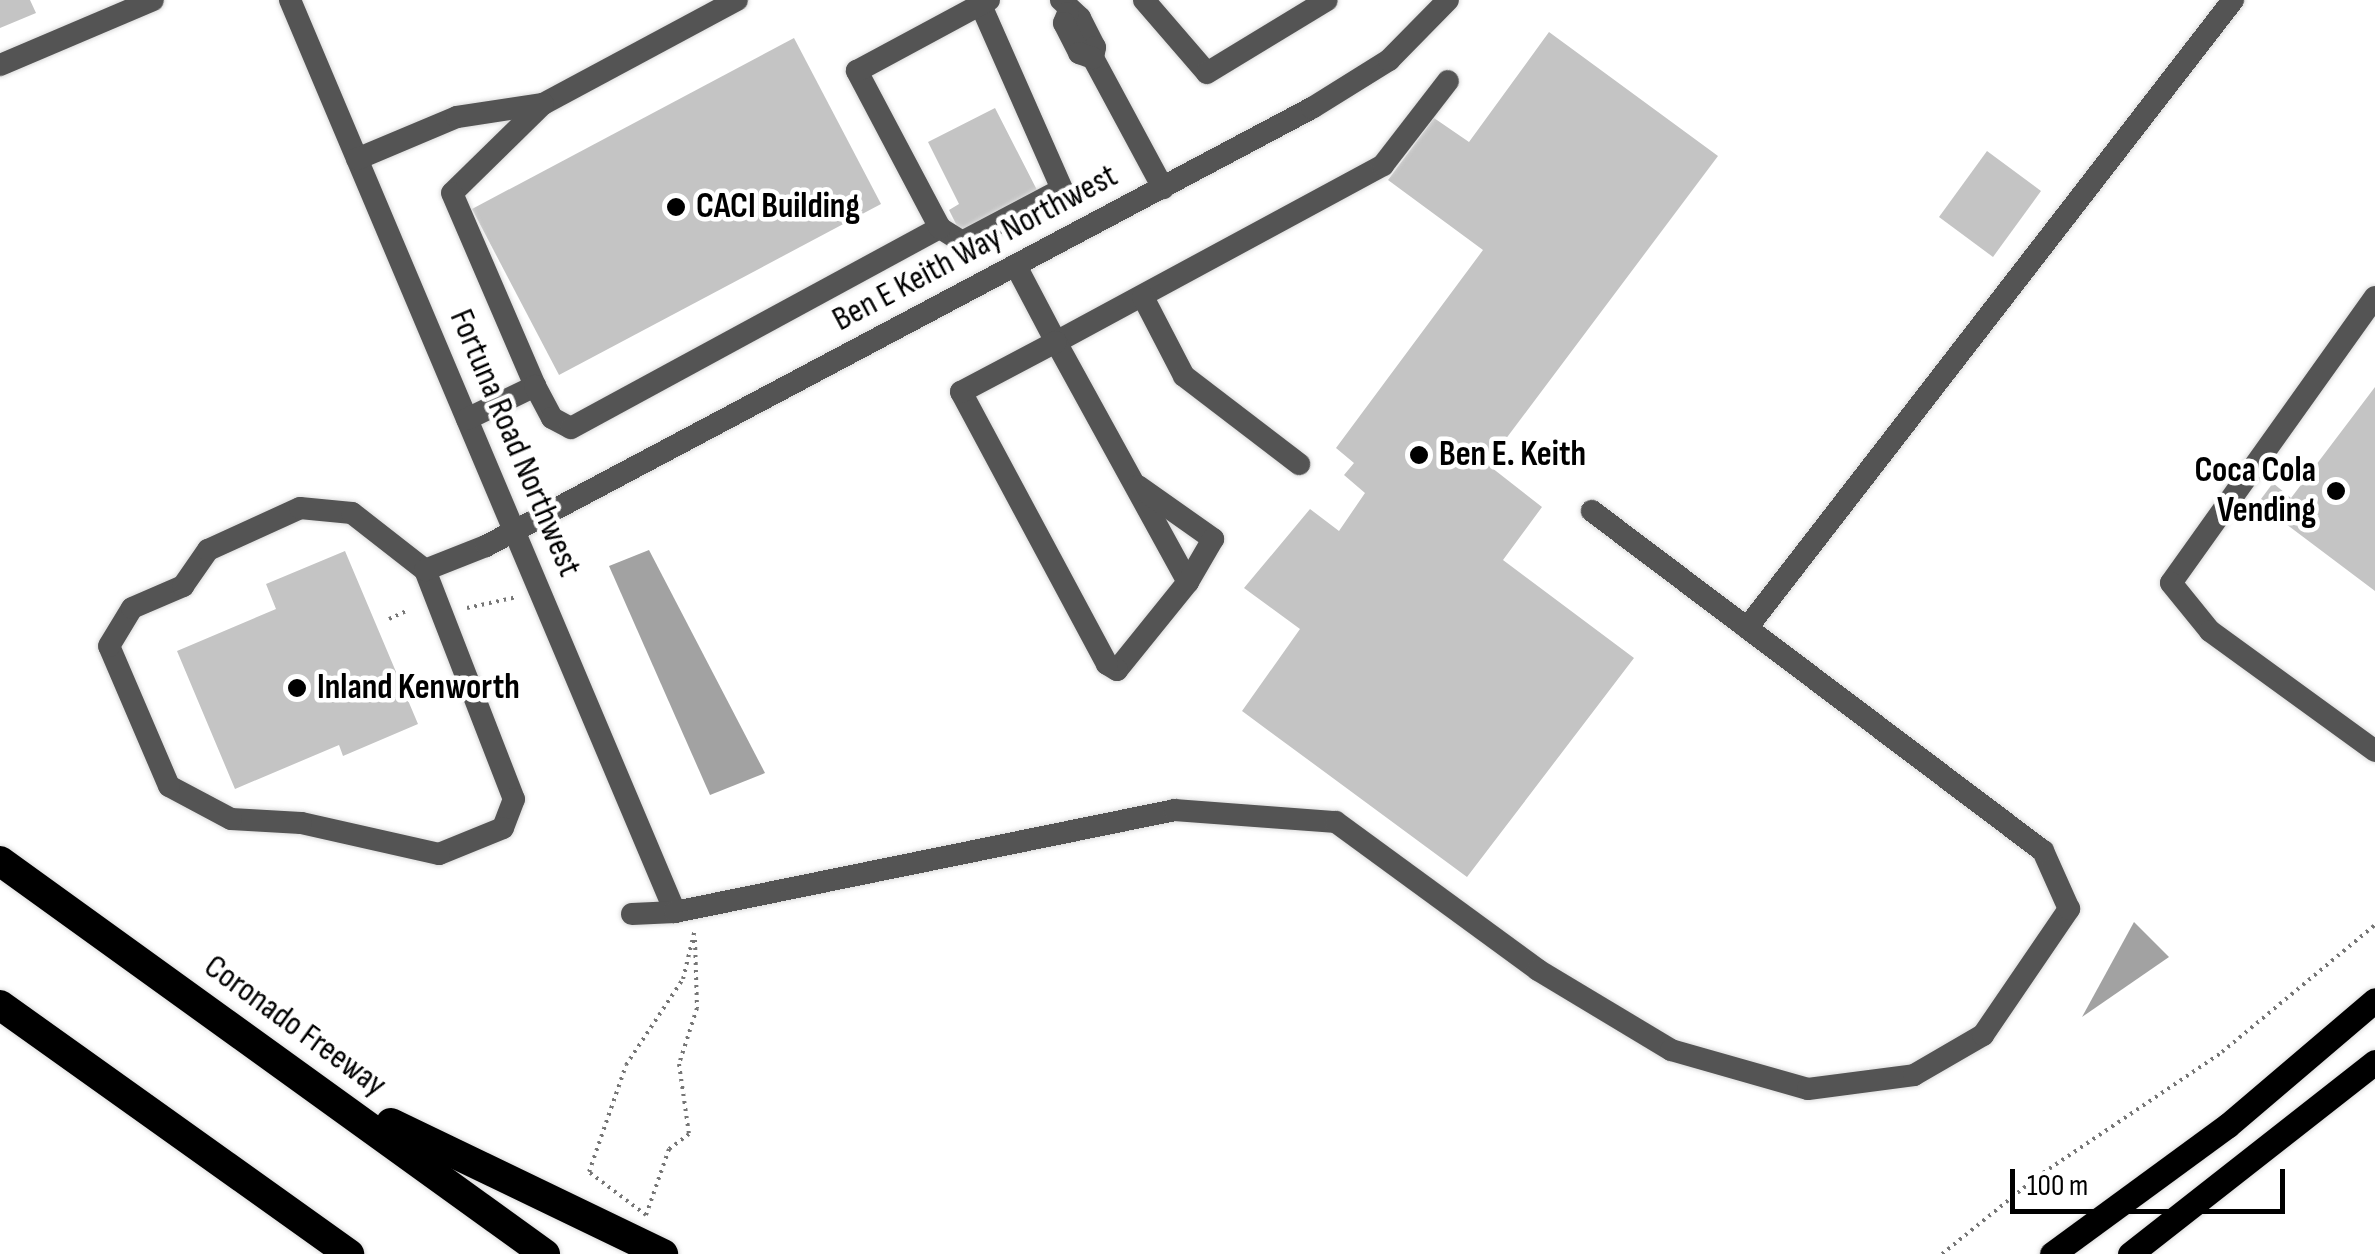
<!DOCTYPE html>
<style>
body{margin:0}
#map{position:relative;width:2375px;height:1254px;overflow:hidden;background:#fff;font-family:"Sofia Sans Condensed",sans-serif}
div>[style]{position:absolute}
[style*='--x']{left:calc(var(--x)*1px);top:calc(var(--y)*1px);width:calc(var(--w)*1px);rotate:calc(var(--a)*1deg)}
.water>*{inset:0;background:#a2a2a2}
.building>*{inset:0;background:#c4c4c4}
.path>*{height:4px;margin-top:-2px;transform-origin:0;background:repeating-linear-gradient(90deg,#767676 0 2.5px,transparent 0 7.5px)}
.roads{filter:drop-shadow(0 0 2px #dbdbdb) drop-shadow(0 0 2px #dbdbdb)}
.minor>*{height:22px;margin:-11px;padding:0 11px;transform-origin:11px;border-radius:11px;background:#545454}
.major>*{height:25px;margin:-12.5px;padding:0 12.5px;transform-origin:12.5px;border-radius:12.5px;background:#000}
.highway>*{height:30px;margin:-15px;padding:0 15px;transform-origin:15px;border-radius:15px;background:#000}
.dots>*{width:28px;height:28px;translate:-50% -50%;box-sizing:border-box;border:5px solid #fff;border-radius:50%}
span{translate:-50% -50%;white-space:nowrap;text-align:center;line-height:1.15;-webkit-text-stroke:9px #fff;paint-order:stroke}
.poi-label{font-size:35px;color:#000;font-weight:700}
.left{translate:0 -50%;text-align:left}
.right{translate:-100% -50%;text-align:right}
.street-label{font-size:35px;color:#000}
.scale{position:absolute;left:2010px;top:1169px;width:275px;height:45px;box-sizing:border-box;border:5px solid #000;border-top:0;padding-left:12px;font-size:30px;line-height:35px;white-space:nowrap;color:#000;-webkit-text-stroke:8px #fff;paint-order:stroke}
</style>
<div id="map">
<div class="water">
<i style="clip-path:polygon(649px 550px,765px 773px,710px 795px,609px 566px)"></i>
<i style="clip-path:polygon(2134px 922px,2169px 957px,2082px 1017px)"></i>
</div>
<div class="building">
<i style="clip-path:polygon(0 0,30px 0,36px 13px,0 28px)"></i>
<i style="clip-path:polygon(1549px 32px,1718px 156px,1487px 464px,1542px 507px,1503px 560px,1634px 658px,1467px 877px,1242px 711px,1300px 629px,1244px 588px,1310px 509px,1339px 531px,1365px 493px,1344px 475px,1354px 463px,1336px 448px,1483px 250px,1388px 180px,1434px 118px,1469px 142px)"></i>
<i style="clip-path:polygon(794px 38px,881px 204px,559px 375px,472px 209px)"></i>
<i style="clip-path:polygon(995px 108px,1038px 192px,960px 232px,949px 210px,959px 204px,928px 142px)"></i>
<i style="clip-path:polygon(1987px 151px,2041px 191px,1993px 257px,1939px 217px)"></i>
<i style="clip-path:polygon(2375px 387px,2375px 591px,2258px 503px,2273px 483px,2291px 498px)"></i>
<i style="clip-path:polygon(345px 551px,418px 724px,343px 756px,339px 745px,235px 789px,177px 651px,276px 609px,266px 584px)"></i>
</div>
<div class="path">
<i style="--x:467;--y:608;--w:51;--a:-12.4"></i>
<i style="--x:389;--y:619;--w:19;--a:-25"></i>
<i style="--x:695;--y:940;--w:68;--a:88.3"></i>
<i style="--x:697;--y:1008;--w:59;--a:107.8"></i>
<i style="--x:679;--y:1064;--w:71;--a:81.9"></i>
<i style="--x:689;--y:1134;--w:25;--a:143"></i>
<i style="--x:669;--y:1149;--w:70;--a:109.2"></i>
<i style="--x:646;--y:1215;--w:71;--a:-143"></i>
<i style="--x:589;--y:1172;--w:113;--a:-70.9"></i>
<i style="--x:626;--y:1065;--w:103;--a:-56.5"></i>
<i style="--x:683;--y:979;--w:51;--a:-76.5"></i>
<i style="--x:1942;--y:1254;--w:122;--a:-39"></i>
<i style="--x:2037;--y:1177;--w:223;--a:-34"></i>
<i style="--x:2222;--y:1052;--w:199;--a:-39.7"></i>
</div>
<div class="roads">
<div class="minor">
<i style="--x:290;--y:0;--w:990;--a:67.11"></i>
<i style="--x:1061;--y:0;--w:26;--a:43"></i>
<i style="--x:1080;--y:18;--w:33;--a:63"></i>
<i style="--x:1095;--y:47;--w:11;--a:100"></i>
<i style="--x:1093;--y:58;--w:148;--a:61.7"></i>
<i style="--x:1144;--y:0;--w:96;--a:49.2"></i>
<i style="--x:1207;--y:73;--w:140;--a:-31.3"></i>
<i style="--x:1068;--y:13;--w:11;--a:112"></i>
<i style="--x:1064;--y:23;--w:34;--a:63"></i>
<i style="--x:1079;--y:53;--w:15;--a:20"></i>
<i style="--x:0;--y:65;--w:166;--a:-23"></i>
<i style="--x:543;--y:104;--w:220;--a:-28.2"></i>
<i style="--x:357;--y:159;--w:108;--a:-22.8"></i>
<i style="--x:457;--y:117;--w:87;--a:-8.6"></i>
<i style="--x:543;--y:104;--w:127;--a:135.6"></i>
<i style="--x:452;--y:193;--w:210;--a:66.7"></i>
<i style="--x:940;--y:228;--w:26;--a:32"></i>
<i style="--x:962;--y:242;--w:113;--a:-27.9"></i>
<i style="--x:1062;--y:189;--w:203;--a:-113.8"></i>
<i style="--x:1016;--y:266;--w:86;--a:62.2"></i>
<i style="--x:1056;--y:342;--w:372;--a:-28.4"></i>
<i style="--x:1383;--y:165;--w:106;--a:-52.3"></i>
<i style="--x:1143;--y:297;--w:89;--a:62.6"></i>
<i style="--x:1184;--y:376;--w:145;--a:37.4"></i>
<i style="--x:2375;--y:297;--w:351;--a:125.5"></i>
<i style="--x:2171;--y:583;--w:62;--a:50.9"></i>
<i style="--x:2210;--y:631;--w:204;--a:36"></i>
<i style="--x:1056;--y:342;--w:274;--a:61.2"></i>
<i style="--x:1188;--y:582;--w:113;--a:128.9"></i>
<i style="--x:1117;--y:670;--w:12;--a:-149"></i>
<i style="--x:1107;--y:664;--w:309;--a:-118.2"></i>
<i style="--x:961;--y:392;--w:107;--a:-27.8"></i>
<i style="--x:467;--y:419;--w:76;--a:-25.9"></i>
<i style="--x:535;--y:386;--w:36;--a:62"></i>
<i style="--x:552;--y:418;--w:21;--a:28"></i>
<i style="--x:571;--y:428;--w:420;--a:-28.5"></i>
<i style="--x:940;--y:228;--w:178;--a:-117.9"></i>
<i style="--x:857;--y:71;--w:150;--a:-28.3"></i>
<i style="--x:1138;--y:486;--w:92;--a:35.2"></i>
<i style="--x:1213;--y:539;--w:50;--a:120.2"></i>
<i style="--x:425;--y:570;--w:246;--a:68.8"></i>
<i style="--x:514;--y:799;--w:31;--a:111"></i>
<i style="--x:503;--y:828;--w:69;--a:157.9"></i>
<i style="--x:439;--y:854;--w:141;--a:-167.3"></i>
<i style="--x:301;--y:823;--w:70;--a:-176.7"></i>
<i style="--x:231;--y:819;--w:70;--a:-152"></i>
<i style="--x:169;--y:786;--w:152;--a:-113.2"></i>
<i style="--x:109;--y:646;--w:44;--a:-58.8"></i>
<i style="--x:132;--y:608;--w:56;--a:-23.3"></i>
<i style="--x:183;--y:586;--w:44;--a:-55.2"></i>
<i style="--x:208;--y:550;--w:101;--a:-24.5"></i>
<i style="--x:300;--y:508;--w:52;--a:5.5"></i>
<i style="--x:352;--y:513;--w:93;--a:38"></i>
<i style="--x:425;--y:570;--w:66;--a:-21.5"></i>
<i style="--x:486;--y:546;--w:935;--a:-27.94"></i>
<i style="--x:1312;--y:108;--w:91;--a:-31.9"></i>
<i style="--x:1389;--y:60;--w:84;--a:-45.5"></i>
<i style="--x:1747;--y:628;--w:794;--a:-52.26"></i>
<i style="--x:632;--y:914;--w:43;--a:-2.7"></i>
<i style="--x:675;--y:912;--w:510;--a:-11.53"></i>
<i style="--x:1175;--y:810;--w:161;--a:4.3"></i>
<i style="--x:1336;--y:822;--w:250;--a:36.2"></i>
<i style="--x:1538;--y:970;--w:155;--a:31"></i>
<i style="--x:1671;--y:1050;--w:142;--a:15.9"></i>
<i style="--x:1808;--y:1089;--w:107;--a:-7.5"></i>
<i style="--x:1914;--y:1075;--w:80;--a:-30.1"></i>
<i style="--x:1983;--y:1035;--w:153;--a:-55.7"></i>
<i style="--x:2069;--y:909;--w:64;--a:-114.1"></i>
<i style="--x:2043;--y:851;--w:565;--a:-142.99"></i>
</div>
<div class="major">
<i style="--x:2052;--y:1254;--w:217;--a:-36.2"></i>
<i style="--x:2227;--y:1126;--w:194;--a:-40.4"></i>
<i style="--x:2130;--y:1254;--w:311;--a:-38.1"></i>
</div>
<div class="highway">
<i style="--x:0;--y:861;--w:672;--a:35.8"></i>
<i style="--x:0;--y:1005;--w:429;--a:35.5"></i>
<i style="--x:391;--y:1123;--w:302;--a:25.7"></i>
</div>
</div>
<div class="dots">
<i style="left:676px;top:207px;background:#000"></i>
<i style="left:1419px;top:455px;background:#000"></i>
<i style="left:2336px;top:491px;background:#000"></i>
<i style="left:297px;top:688px;background:#000"></i>
</div>
<div class="poi-label">
<span class="left" style="left:696px;top:207px">CACI Building</span>
<span class="left" style="left:1439px;top:455px">Ben E. Keith</span>
<span class="right" style="left:2316px;top:491px">Coca Cola<br>Vending</span>
<span class="left" style="left:317px;top:688px">Inland Kenworth</span>
</div>
<div class="street-label">
<span style="left:975px;top:248px;rotate:-28deg">Ben E Keith Way Northwest</span>
<span style="left:515px;top:443px;rotate:67deg">Fortuna Road Northwest</span>
<span style="left:295px;top:1026px;rotate:36deg">Coronado Freeway</span>
</div>
<div class="scale">100 m</div>
</div>
